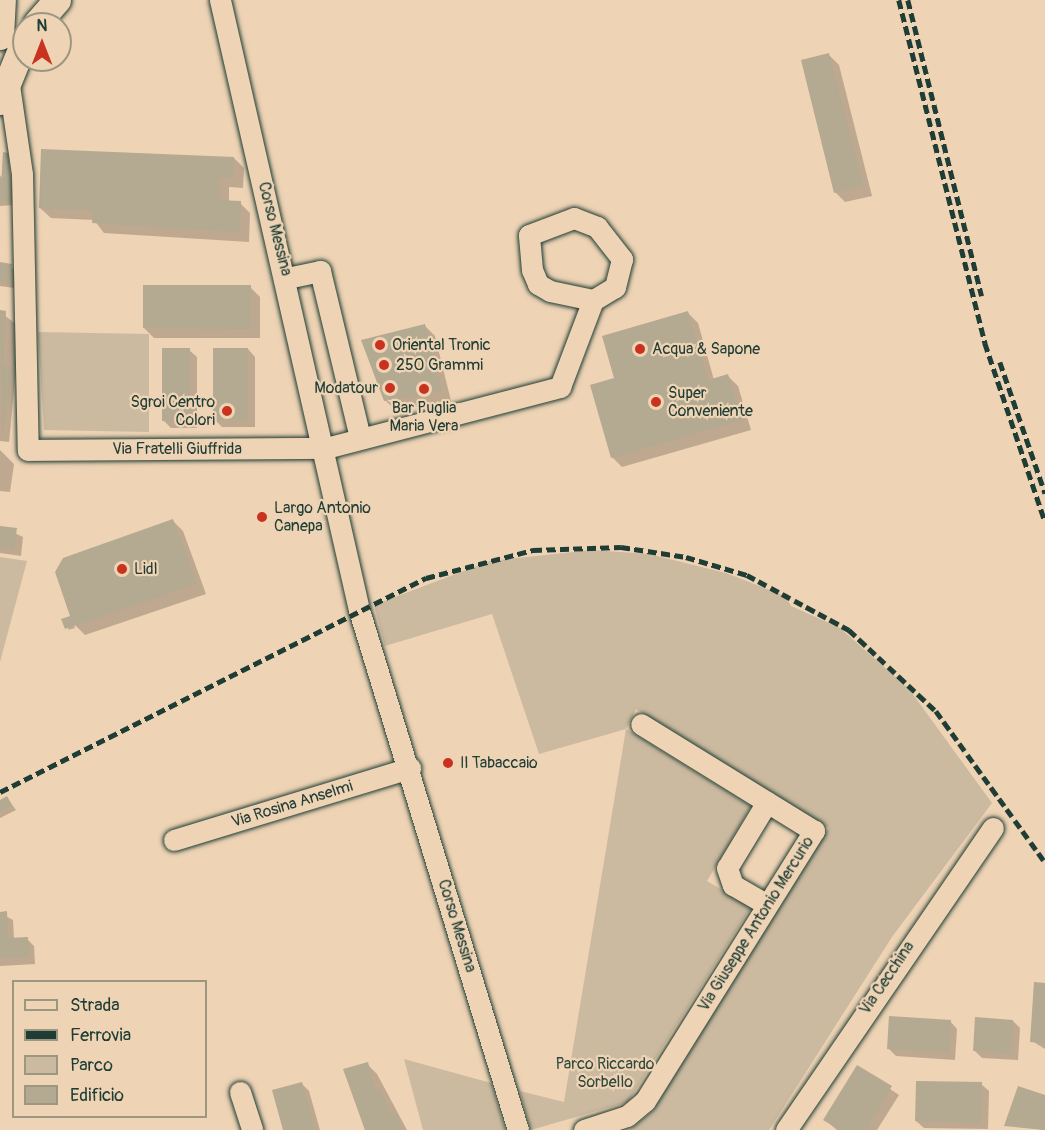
<!DOCTYPE html>
<style>
body{margin:0}
#map{position:relative;width:1045px;height:1130px;overflow:hidden;background:#eed3b5;font-family:Pangolin,sans-serif}
div>[style]{position:absolute}
[style*='--x']{left:calc(var(--x)*1px);top:calc(var(--y)*1px);width:calc(var(--w)*1px);rotate:calc(var(--a)*1deg)}
.green>*{inset:0;background:#ccbaa0}
.shadow>*{inset:0;background:#0003}
.building>*{inset:0;background:#b4a991}
.roads{filter:drop-shadow(0 0 2px #1f3d34) drop-shadow(0 0 2px #1f3d34)}
.minor>*{height:21px;margin:-10.5px;padding:0 10.5px;transform-origin:10.5px;border-radius:10.5px;background:#eed3b5}
.major>*{height:27px;margin:-13.5px;padding:0 13.5px;transform-origin:13.5px;border-radius:13.5px;background:#eed3b5}
.rail>*{height:4.5px;margin-top:-2.25px;transform-origin:0;background:repeating-linear-gradient(90deg,#1f3d34 0 9px,transparent 0 13.5px)}
.dots>*{width:16px;height:16px;translate:-50% -50%;box-sizing:border-box;border:3px solid #eed3b5;border-radius:50%}
span{translate:-50% -50%;white-space:nowrap;text-align:center;line-height:1.15;-webkit-text-stroke:4.5px #eed3b5;paint-order:stroke}
.street-label{font-size:16px;color:#1f3d34}
.poi-label{font-size:16px;color:#1f3d34}
.left{translate:0 -50%;text-align:left}
.right{translate:-100% -50%;text-align:right}
.park-label{font-size:16px;color:#304a3f}
.legend{position:absolute;left:12px;top:980px;width:195px;height:138px;box-sizing:border-box;background:#eed3b5;border:2px solid #9b9781;margin:0;padding:8px 10px;list-style:none;font-size:18px;color:#1f3d34}
.legend li{display:flex;align-items:center;gap:12px;height:30px}
.legend b{width:30px;border:2px solid #9b9781}
.north{position:absolute;left:12px;top:12px;width:60px;height:60px;box-sizing:border-box;background:#eed3b5;border:2px solid #9b9781;border-radius:50%;rotate:0deg;font-size:16px;font-weight:700;line-height:24px;text-align:center;color:#1f3d34}
.north::after{content:'';display:block;margin:auto;width:21px;height:27px;background:#c8321e;clip-path:polygon(50% 0,100% 100%,50% 72%,0 100%)}
</style>
<div id="map">
<div class="green">
<i style="clip-path:polygon(38px 332px,149px 334px,149px 432px,44px 430px)"></i>
<i style="clip-path:polygon(592px 550px,649px 554px,726px 573px,785px 596px,791px 606px,840px 628px,909px 689px,992px 803px,892px 937px,769px 1130px,629px 1130px,652px 1112px,829px 828px,636px 709px,626px 729px,751px 806px,707px 881px,751px 907px,628px 1102px,531px 1130px,520px 1091px,564px 1102px,626px 729px,539px 754px,492px 614px,385px 646px,374px 605px,490px 561px)"></i>
<i style="clip-path:polygon(0 557px,27px 561px,0 662px)"></i>
<i style="clip-path:polygon(404px 1059px,491px 1083px,505px 1130px,423px 1130px)"></i>
</div>
<div class="shadow">
<i style="clip-path:polygon(829px 55px,839px 65px,872px 196px,845px 202px,835px 192px)"></i>
<i style="clip-path:polygon(8px 154px,14px 205px,0 206px,0 175px,6px 185px)"></i>
<i style="clip-path:polygon(234px 158px,244px 168px,243px 188px,229px 187px,229px 202px,240px 203px,250px 213px,249px 242px,104px 233px,94px 220px,51px 218px,40px 208px)"></i>
<i style="clip-path:polygon(0 264px,16px 270px,14px 288px,0 286px)"></i>
<i style="clip-path:polygon(250px 287px,260px 297px,260px 338px,154px 338px,144px 328px)"></i>
<i style="clip-path:polygon(0 312px,20px 327px,9px 442px,0 441px)"></i>
<i style="clip-path:polygon(688px 313px,698px 323px,714px 380px,728px 376px,738px 386px,751px 430px,622px 467px,612px 457px,616px 379px)"></i>
<i style="clip-path:polygon(425px 326px,435px 336px,451px 401px,395px 410px,385px 400px)"></i>
<i style="clip-path:polygon(248px 349px,255px 357px,255px 427px,222px 427px,215px 420px)"></i>
<i style="clip-path:polygon(189px 350px,197px 357px,197px 428px,171px 428px,164px 421px)"></i>
<i style="clip-path:polygon(0 450px,14px 464px,10px 492px,0 491px)"></i>
<i style="clip-path:polygon(173px 521px,183px 531px,206px 594px,85px 635px,73px 623px,75px 628px,68px 630px,72px 617px)"></i>
<i style="clip-path:polygon(0 526px,23px 537px,21px 556px,0 553px)"></i>
<i style="clip-path:polygon(7px 798px,16px 810px,0 818px,0 802px)"></i>
<i style="clip-path:polygon(0 913px,13px 920px,14px 939px,27px 939px,34px 946px,35px 964px,0 966px)"></i>
<i style="clip-path:polygon(1045px 984px,1045px 1049px,1032px 1041px)"></i>
<i style="clip-path:polygon(950px 1021px,957px 1029px,955px 1060px,896px 1056px,889px 1049px)"></i>
<i style="clip-path:polygon(1013px 1021px,1020px 1028px,1018px 1060px,982px 1058px,975px 1051px)"></i>
<i style="clip-path:polygon(367px 1064px,377px 1074px,407px 1130px,365px 1130px,345px 1070px)"></i>
<i style="clip-path:polygon(857px 1067px,899px 1095px,877px 1130px,837px 1130px,825px 1120px)"></i>
<i style="clip-path:polygon(302px 1084px,309px 1091px,320px 1130px,285px 1130px)"></i>
<i style="clip-path:polygon(981px 1084px,989px 1091px,988px 1129px,924px 1128px,916px 1121px)"></i>
<i style="clip-path:polygon(1045px 1096px,1045px 1130px,1006px 1125px)"></i>
</div>
<div class="building">
<i style="clip-path:polygon(829px 53px,863px 186px,834px 193px,801px 60px)"></i>
<i style="clip-path:polygon(41px 149px,234px 157px,233px 178px,220px 178px,219px 200px,241px 201px,240px 232px,92px 223px,93px 210px,39px 208px)"></i>
<i style="clip-path:polygon(3px 152px,8px 153px,10px 201px,0 202px)"></i>
<i style="clip-path:polygon(0 262px,12px 264px,10px 284px,0 282px)"></i>
<i style="clip-path:polygon(143px 285px,251px 285px,251px 329px,143px 328px)"></i>
<i style="clip-path:polygon(0 310px,6px 311px,3px 366px,13px 367px,2px 436px)"></i>
<i style="clip-path:polygon(688px 311px,708px 380px,728px 374px,742px 420px,611px 458px,590px 385px,614px 378px,602px 336px)"></i>
<i style="clip-path:polygon(425px 324px,442px 391px,384px 401px,361px 340px)"></i>
<i style="clip-path:polygon(162px 348px,190px 348px,190px 421px,162px 421px)"></i>
<i style="clip-path:polygon(213px 348px,248px 348px,248px 420px,213px 420px)"></i>
<i style="clip-path:polygon(173px 519px,197px 584px,65px 629px,61px 619px,70px 616px,55px 572px,63px 558px)"></i>
<i style="clip-path:polygon(0 526px,17px 528px,14px 549px,0 547px)"></i>
<i style="clip-path:polygon(7px 796px,12px 805px,0 811px,0 800px)"></i>
<i style="clip-path:polygon(7px 911px,8px 938px,28px 937px,29px 957px,0 958px,0 912px)"></i>
<i style="clip-path:polygon(1034px 982px,1045px 983px,1045px 1043px,1030px 1042px)"></i>
<i style="clip-path:polygon(889px 1016px,951px 1020px,949px 1053px,887px 1049px)"></i>
<i style="clip-path:polygon(975px 1017px,1013px 1020px,1011px 1054px,973px 1051px)"></i>
<i style="clip-path:polygon(368px 1062px,375px 1089px,380px 1088px,390px 1114px,396px 1112px,401px 1130px,365px 1130px,343px 1069px)"></i>
<i style="clip-path:polygon(857px 1065px,892px 1086px,866px 1130px,840px 1130px,823px 1120px)"></i>
<i style="clip-path:polygon(916px 1081px,982px 1082px,981px 1123px,915px 1121px)"></i>
<i style="clip-path:polygon(302px 1082px,315px 1130px,283px 1130px,272px 1090px)"></i>
<i style="clip-path:polygon(1018px 1086px,1045px 1095px,1045px 1130px,1004px 1126px)"></i>
</div>
<div class="roads">
<div class="minor">
<i style="--x:220;--y:0;--w:626;--a:77.16"></i>
<i style="--x:359;--y:610;--w:544;--a:73"></i>
<i style="--x:8;--y:78;--w:97;--a:81.7"></i>
<i style="--x:22;--y:174;--w:276;--a:88.8"></i>
<i style="--x:28;--y:450;--w:298;--a:-0.4"></i>
<i style="--x:326;--y:448;--w:242;--a:-14.6"></i>
<i style="--x:560;--y:387;--w:93;--a:-69.2"></i>
<i style="--x:574;--y:218;--w:25;--a:21"></i>
<i style="--x:597;--y:227;--w:41;--a:52"></i>
<i style="--x:622;--y:259;--w:29;--a:104"></i>
<i style="--x:615;--y:287;--w:26;--a:149"></i>
<i style="--x:593;--y:300;--w:44;--a:-168.2"></i>
<i style="--x:550;--y:291;--w:14;--a:-150"></i>
<i style="--x:538;--y:284;--w:15;--a:-113"></i>
<i style="--x:532;--y:270;--w:35;--a:-95"></i>
<i style="--x:529;--y:235;--w:48;--a:-20.7"></i>
<i style="--x:287;--y:278;--w:34;--a:-12"></i>
<i style="--x:320;--y:271;--w:171;--a:76.5"></i>
<i style="--x:767;--y:802;--w:77;--a:121.2"></i>
<i style="--x:727;--y:868;--w:18;--a:71"></i>
<i style="--x:733;--y:885;--w:39;--a:30"></i>
<i style="--x:174;--y:840;--w:247;--a:-17"></i>
<i style="--x:240;--y:1092;--w:40;--a:72"></i>
<i style="--x:584;--y:1130;--w:45;--a:-18"></i>
<i style="--x:627;--y:1116;--w:23;--a:-40"></i>
<i style="--x:645;--y:1101;--w:319;--a:-58"></i>
<i style="--x:814;--y:831;--w:203;--a:-148.3"></i>
<i style="--x:786;--y:1130;--w:366;--a:-55.6"></i>
</div>
<div class="major">
<i style="--x:36;--y:24;--w:32;--a:-49"></i>
<i style="--x:0;--y:36;--w:36;--a:-87"></i>
<i style="--x:0;--y:101;--w:64;--a:-67.9"></i>
</div>
</div>
<div class="rail">
<i style="--x:899;--y:0;--w:354;--a:75.9"></i>
<i style="--x:985;--y:343;--w:188;--a:71.4"></i>
<i style="--x:908;--y:0;--w:305;--a:76"></i>
<i style="--x:1000;--y:362;--w:139;--a:71"></i>
<i style="--x:0;--y:792;--w:477;--a:-26.7"></i>
<i style="--x:426;--y:578;--w:111;--a:-14.7"></i>
<i style="--x:533;--y:550;--w:88;--a:-2"></i>
<i style="--x:621;--y:547;--w:66;--a:8.7"></i>
<i style="--x:686;--y:557;--w:64;--a:16.4"></i>
<i style="--x:747;--y:575;--w:116;--a:28.3"></i>
<i style="--x:849;--y:630;--w:119;--a:43"></i>
<i style="--x:936;--y:711;--w:186;--a:54.2"></i>
</div>
<div class="dots">
<i style="left:380px;top:345px;background:#c8321e"></i>
<i style="left:640px;top:349px;background:#c8321e"></i>
<i style="left:384px;top:365px;background:#c8321e"></i>
<i style="left:390px;top:388px;background:#c8321e"></i>
<i style="left:424px;top:389px;background:#c8321e"></i>
<i style="left:656px;top:402px;background:#c8321e"></i>
<i style="left:227px;top:411px;background:#c8321e"></i>
<i style="left:262px;top:517px;background:#c8321e"></i>
<i style="left:122px;top:569px;background:#c8321e"></i>
<i style="left:448px;top:763px;background:#c8321e"></i>
</div>
<div class="street-label">
<span style="left:275px;top:229px;rotate:76deg">Corso Messina</span>
<span style="left:177px;top:449px">Via Fratelli Giuffrida</span>
<span style="left:292px;top:804px;rotate:-17deg">Via Rosina Anselmi</span>
<span style="left:756px;top:924px;rotate:-58deg">Via Giuseppe Antonio Mercurio</span>
<span style="left:457px;top:926px;rotate:73deg">Corso Messina</span>
<span style="left:887px;top:978px;rotate:-56deg">Via Cecchina</span>
</div>
<div class="poi-label">
<span class="left" style="left:392px;top:345px">Oriental Tronic</span>
<span class="left" style="left:652px;top:349px">Acqua &amp; Sapone</span>
<span class="left" style="left:396px;top:365px">250 Grammi</span>
<span class="right" style="left:378px;top:388px">Modatour</span>
<span class="left" style="left:668px;top:402px">Super<br>Conveniente</span>
<span class="right" style="left:215px;top:411px">Sgroi Centro<br>Colori</span>
<span style="left:424px;top:417px">Bar Puglia<br>Maria Vera</span>
<span class="left" style="left:274px;top:517px">Largo Antonio<br>Canepa</span>
<span class="left" style="left:134px;top:569px">Lidl</span>
<span class="left" style="left:460px;top:763px">Il Tabaccaio</span>
</div>
<div class="park-label">
<span style="left:605px;top:1073px">Parco Riccardo<br>Sorbello</span>
</div>
<ul class="legend">
<li><b style="height:8px;background:#eed3b5"></b>Strada</li>
<li><b style="height:8px;background:#1f3d34"></b>Ferrovia</li>
<li><b style="height:16px;background:#ccbaa0"></b>Parco</li>
<li><b style="height:16px;background:#b4a991"></b>Edificio</li>
</ul>
<div class="north">N</div>
</div>
